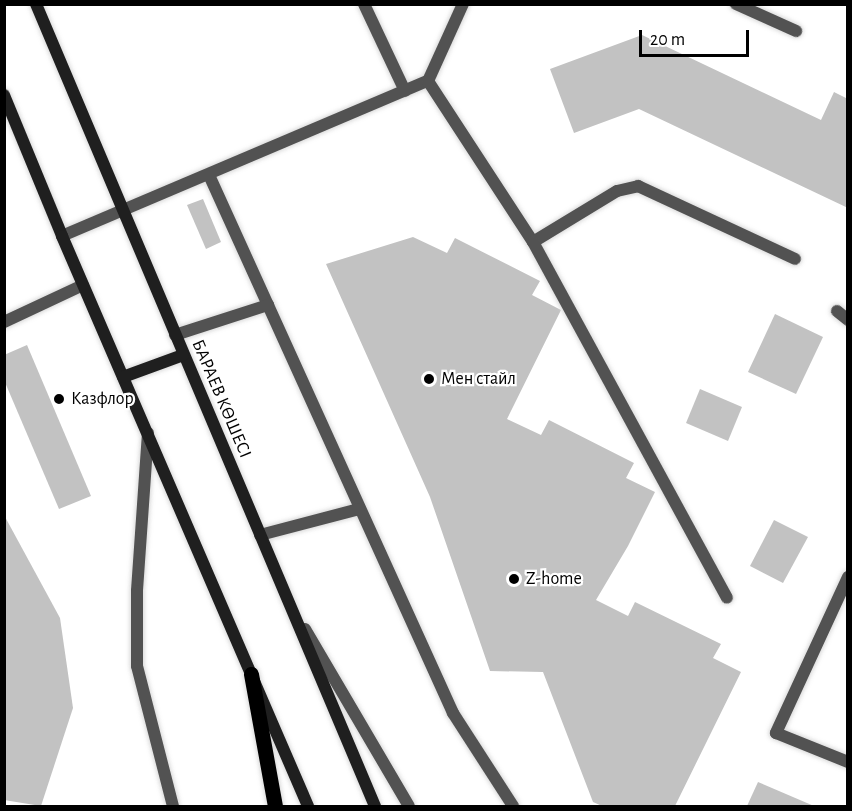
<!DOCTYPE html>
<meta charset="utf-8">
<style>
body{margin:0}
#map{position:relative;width:852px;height:811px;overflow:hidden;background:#fff;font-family:"Alegreya Sans",sans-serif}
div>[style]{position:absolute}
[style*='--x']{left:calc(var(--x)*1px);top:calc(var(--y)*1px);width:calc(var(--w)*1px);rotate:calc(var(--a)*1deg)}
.building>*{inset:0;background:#c2c2c2}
.roads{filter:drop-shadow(0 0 2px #dbdbdb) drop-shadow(0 0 2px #dbdbdb)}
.service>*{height:12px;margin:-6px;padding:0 6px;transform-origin:6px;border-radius:6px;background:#525252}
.tertiary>*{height:12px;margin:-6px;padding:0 6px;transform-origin:6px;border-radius:6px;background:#525252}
.secondary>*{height:12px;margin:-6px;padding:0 6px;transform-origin:6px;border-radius:6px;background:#1f1f1f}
.primary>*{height:15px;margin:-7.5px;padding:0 7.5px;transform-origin:7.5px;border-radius:7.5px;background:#000}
.dots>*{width:16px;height:16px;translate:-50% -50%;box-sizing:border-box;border:3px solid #fff;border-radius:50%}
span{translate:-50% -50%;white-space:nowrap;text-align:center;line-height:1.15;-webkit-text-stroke:4.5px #fff;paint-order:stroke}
.poi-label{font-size:18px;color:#000}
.left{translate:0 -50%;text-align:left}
.street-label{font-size:18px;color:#000}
.frame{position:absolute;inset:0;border:6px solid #000;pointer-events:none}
.scale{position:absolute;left:639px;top:30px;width:110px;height:27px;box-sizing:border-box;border:3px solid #000;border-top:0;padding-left:8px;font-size:18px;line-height:21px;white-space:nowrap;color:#000;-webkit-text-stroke:4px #fff;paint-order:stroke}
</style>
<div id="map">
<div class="building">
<i style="clip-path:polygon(642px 35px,821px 120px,834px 92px,848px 99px,848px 208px,639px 109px,574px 133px,550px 69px)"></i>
<i style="clip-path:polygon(203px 199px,221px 242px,206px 249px,187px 205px)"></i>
<i style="clip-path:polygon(413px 237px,447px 253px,455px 238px,540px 281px,532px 295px,561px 310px,507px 419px,541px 435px,549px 420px,634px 463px,626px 478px,655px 492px,628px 546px,596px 600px,628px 616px,635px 602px,721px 644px,713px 658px,741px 672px,675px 806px,602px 806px,593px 802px,543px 672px,490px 671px,430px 497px,326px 264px)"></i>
<i style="clip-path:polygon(775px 314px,823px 337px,796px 394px,748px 372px)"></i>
<i style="clip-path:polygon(27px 345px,91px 496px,59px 509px,4px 380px,4px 355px)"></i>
<i style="clip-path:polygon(700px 389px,742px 407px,728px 441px,686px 423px)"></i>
<i style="clip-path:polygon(4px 515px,60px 618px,73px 708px,41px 806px,4px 800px)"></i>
<i style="clip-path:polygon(774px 520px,808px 537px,783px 583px,750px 566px)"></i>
<i style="clip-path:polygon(758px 782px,814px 806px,747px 806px)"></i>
</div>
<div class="roads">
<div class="service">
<i style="--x:364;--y:4;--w:96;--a:64.8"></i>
<i style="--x:736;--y:4;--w:66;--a:24.2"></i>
<i style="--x:428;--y:81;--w:192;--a:56.9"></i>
<i style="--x:533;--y:242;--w:98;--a:-31.3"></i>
<i style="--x:617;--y:191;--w:22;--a:-13"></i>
<i style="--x:638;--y:186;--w:173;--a:24.9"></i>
<i style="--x:209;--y:175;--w:591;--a:65.6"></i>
<i style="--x:453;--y:713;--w:111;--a:57.2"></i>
<i style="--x:62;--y:236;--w:397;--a:-23"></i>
<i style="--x:428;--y:81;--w:85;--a:-65.6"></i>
<i style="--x:533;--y:242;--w:405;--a:61.4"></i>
<i style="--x:837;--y:311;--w:14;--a:39"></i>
<i style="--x:4;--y:322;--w:87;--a:-25.1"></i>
<i style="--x:175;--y:335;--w:98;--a:-17.9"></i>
<i style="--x:148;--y:433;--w:158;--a:94"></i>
<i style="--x:137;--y:591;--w:75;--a:90"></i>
<i style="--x:137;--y:666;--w:145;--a:75.6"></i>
<i style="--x:260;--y:535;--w:102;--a:-14.7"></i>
<i style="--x:848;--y:577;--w:172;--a:114.8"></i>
<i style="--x:776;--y:733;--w:78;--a:21.9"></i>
</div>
<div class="tertiary">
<i style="--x:305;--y:629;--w:205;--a:59.6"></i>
</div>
<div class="secondary">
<i style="--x:36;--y:4;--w:871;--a:67.09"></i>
<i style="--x:4;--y:95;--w:152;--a:67.6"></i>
<i style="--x:62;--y:236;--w:621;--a:66.66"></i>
<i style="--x:123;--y:377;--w:64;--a:-20.1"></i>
</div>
<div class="primary">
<i style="--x:251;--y:674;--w:134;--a:79.7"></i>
</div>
</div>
<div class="dots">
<i style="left:429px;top:379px;background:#000"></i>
<i style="left:59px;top:399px;background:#000"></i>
<i style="left:514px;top:579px;background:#000"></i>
</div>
<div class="poi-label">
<span class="left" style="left:441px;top:379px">Мен стайл</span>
<span class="left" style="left:71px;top:399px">Казфлор</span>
<span class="left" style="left:526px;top:579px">Z-home</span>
</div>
<div class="street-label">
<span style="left:221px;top:399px;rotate:67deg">БАРАЕВ КӨШЕСІ</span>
</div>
<div class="frame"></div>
<div class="scale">20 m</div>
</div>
